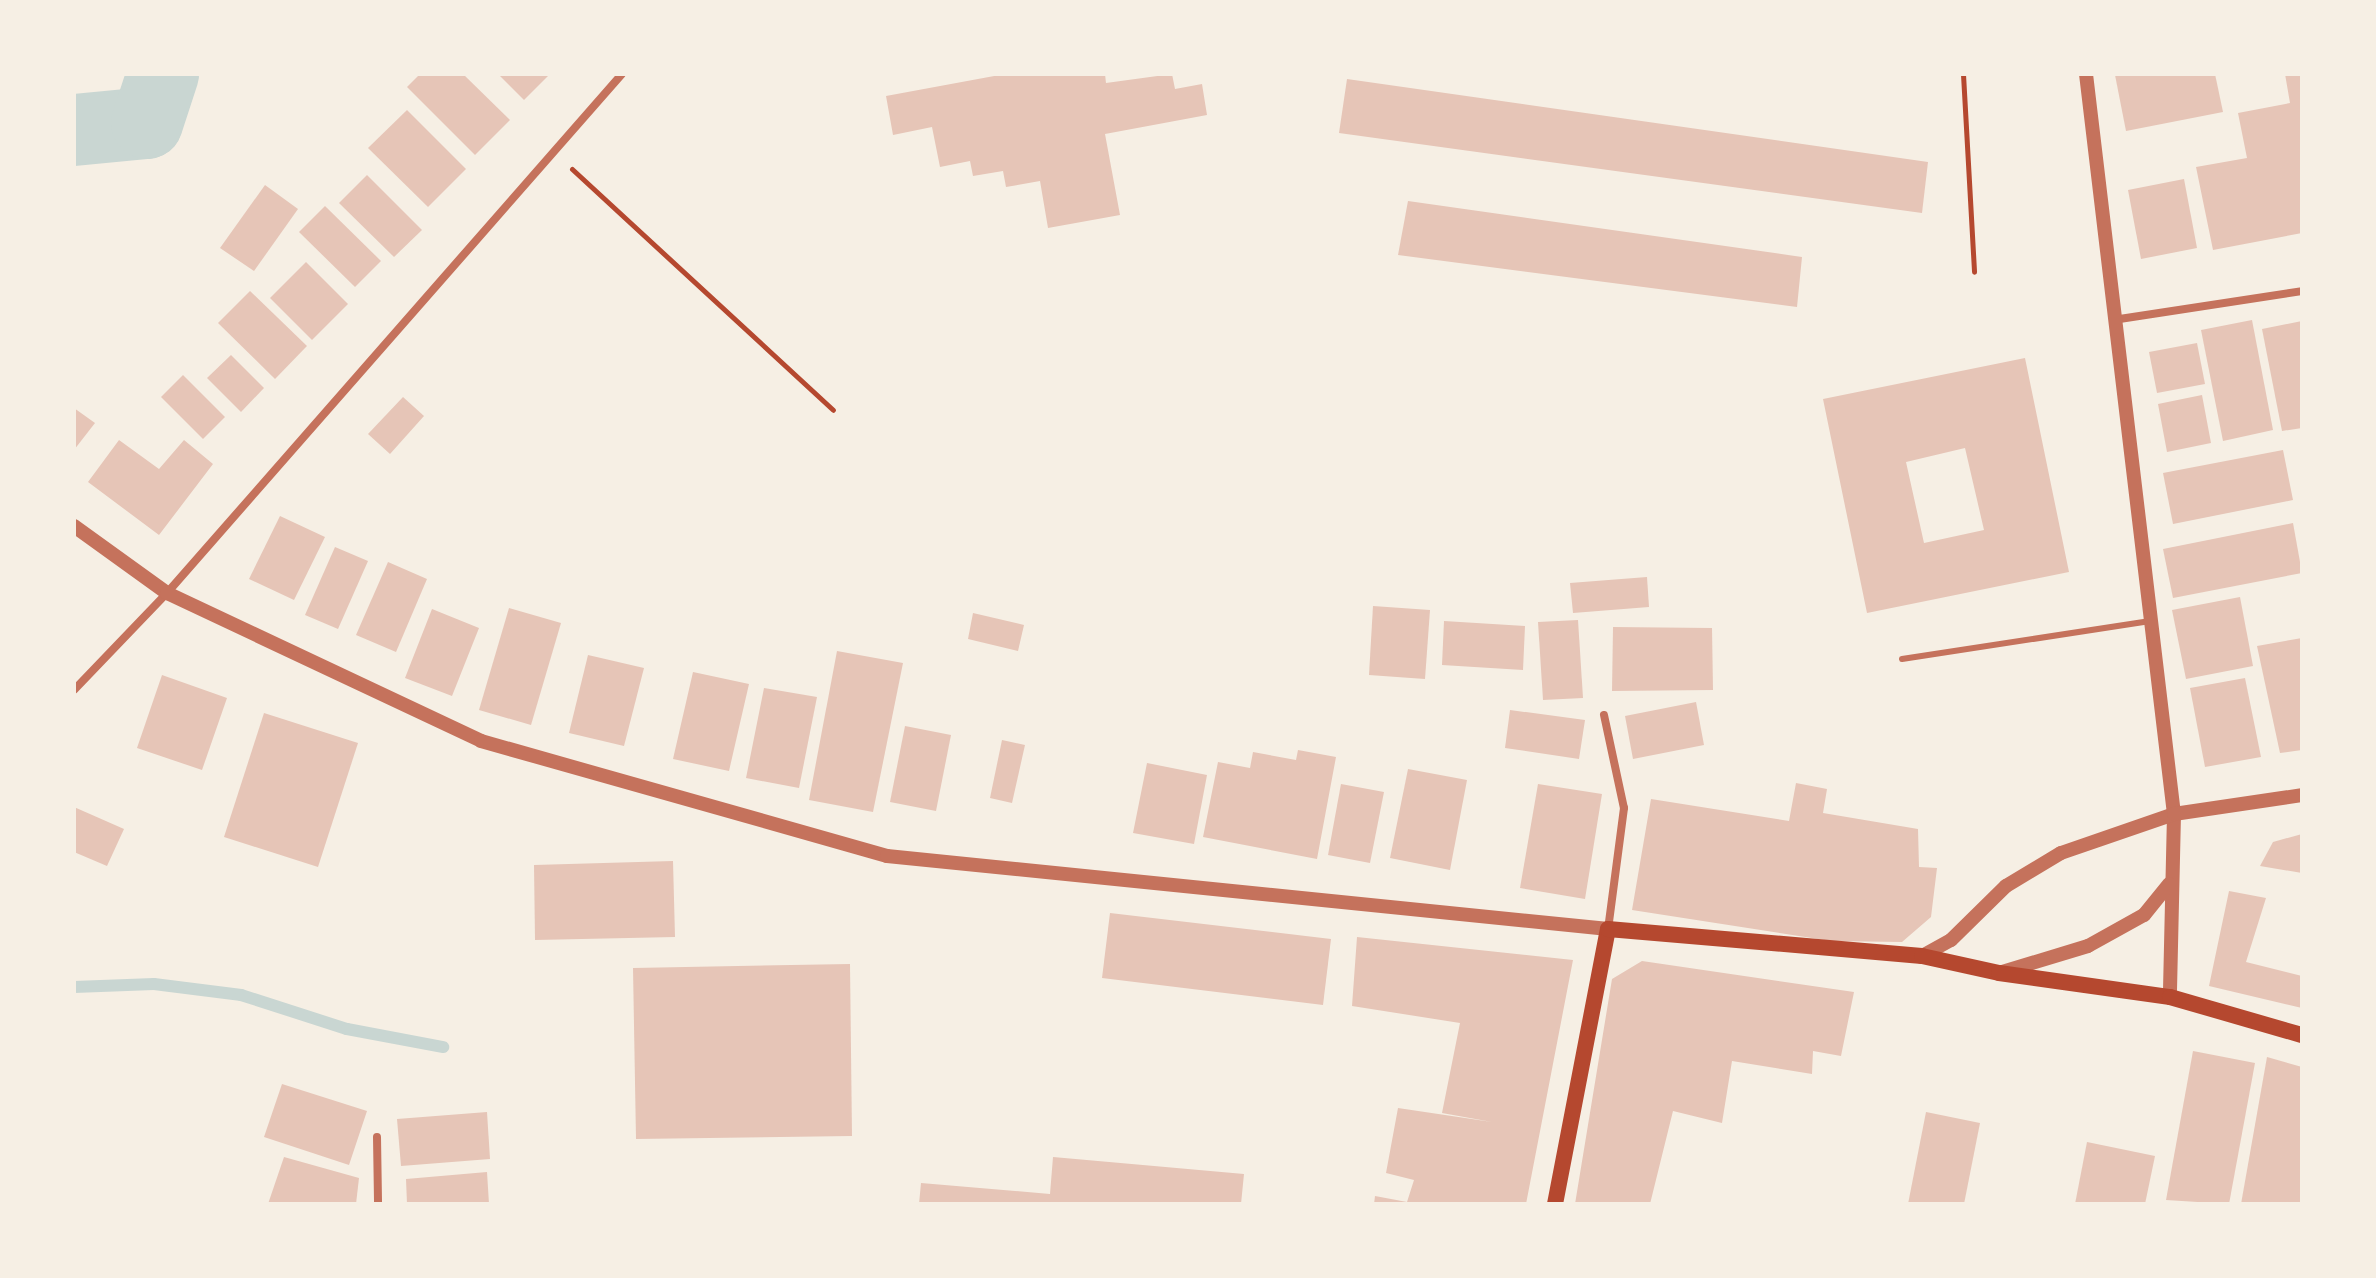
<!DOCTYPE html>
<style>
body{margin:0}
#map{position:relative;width:2376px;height:1278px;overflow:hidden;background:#f6efe4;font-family:Manrope,sans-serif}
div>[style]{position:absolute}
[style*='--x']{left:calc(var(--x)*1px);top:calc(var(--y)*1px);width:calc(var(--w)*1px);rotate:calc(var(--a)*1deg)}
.stream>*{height:12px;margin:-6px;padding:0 6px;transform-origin:6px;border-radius:6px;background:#c9d6d2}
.river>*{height:72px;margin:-36px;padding:0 36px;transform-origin:36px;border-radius:36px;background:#c9d6d2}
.building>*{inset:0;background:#e6c5b7}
.path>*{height:5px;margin:-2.5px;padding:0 2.5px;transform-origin:2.5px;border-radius:2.5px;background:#b5482f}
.service>*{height:6px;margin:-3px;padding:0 3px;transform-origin:3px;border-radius:3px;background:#c5725c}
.minor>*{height:8px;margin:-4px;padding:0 4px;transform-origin:4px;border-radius:4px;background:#c5725c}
.tertiary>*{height:14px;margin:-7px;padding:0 7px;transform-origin:7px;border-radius:7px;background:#c5725c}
.secondary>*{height:16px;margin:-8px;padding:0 8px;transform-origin:8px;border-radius:8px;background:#b5482f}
span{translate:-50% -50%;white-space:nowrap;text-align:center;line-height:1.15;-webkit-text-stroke:6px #f6efe4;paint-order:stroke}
.frame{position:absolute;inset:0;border:76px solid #f6efe4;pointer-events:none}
</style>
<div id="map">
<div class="stream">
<i style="--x:74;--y:987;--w:80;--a:-2.1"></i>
<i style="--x:154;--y:984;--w:88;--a:7.2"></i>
<i style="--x:241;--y:995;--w:111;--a:17.8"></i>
<i style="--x:347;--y:1029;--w:98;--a:10.6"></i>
</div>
<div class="river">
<i style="--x:74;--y:130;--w:73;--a:-5.5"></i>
<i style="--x:147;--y:123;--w:52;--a:-71.9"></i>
</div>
<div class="building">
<i style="clip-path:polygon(420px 74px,463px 74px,510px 120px,475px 155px,407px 87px)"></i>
<i style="clip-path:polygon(498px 74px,550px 74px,524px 100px)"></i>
<i style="clip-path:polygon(1005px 74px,1105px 74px,1106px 83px,1172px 74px,1175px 89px,1202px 84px,1207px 115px,1105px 134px,1120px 215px,1048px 228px,1040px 181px,1006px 187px,1003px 171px,973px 176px,970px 161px,940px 167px,932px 127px,893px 135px,886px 96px)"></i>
<i style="clip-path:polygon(2215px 74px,2223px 112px,2126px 131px,2115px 75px)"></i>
<i style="clip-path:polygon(2285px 74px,2302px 74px,2302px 233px,2213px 250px,2196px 167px,2247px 158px,2238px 113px,2290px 103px)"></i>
<i style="clip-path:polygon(1347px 79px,1928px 162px,1922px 213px,1339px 133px)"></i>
<i style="clip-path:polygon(407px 110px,466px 169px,428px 207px,368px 148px)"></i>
<i style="clip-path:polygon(367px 175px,422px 230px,394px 257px,339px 203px)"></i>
<i style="clip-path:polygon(2184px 179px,2197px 248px,2141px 259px,2128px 190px)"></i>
<i style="clip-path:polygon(265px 185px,298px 209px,254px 271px,220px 248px)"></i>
<i style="clip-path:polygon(1408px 201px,1802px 257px,1797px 307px,1398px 255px)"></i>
<i style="clip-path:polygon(325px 206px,381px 261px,355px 287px,299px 232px)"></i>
<i style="clip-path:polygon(306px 262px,348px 304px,312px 340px,270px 298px)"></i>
<i style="clip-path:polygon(250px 291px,307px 346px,275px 379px,218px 323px)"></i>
<i style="clip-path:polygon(2252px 320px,2273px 430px,2223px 441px,2201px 330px)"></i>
<i style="clip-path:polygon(2302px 321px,2302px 428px,2282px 431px,2262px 329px)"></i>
<i style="clip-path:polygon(2197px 343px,2205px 384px,2157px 393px,2149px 352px)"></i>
<i style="clip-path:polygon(231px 355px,264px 388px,241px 412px,207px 378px)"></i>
<i style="clip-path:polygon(evenodd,2025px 358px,2069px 572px,1867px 613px,1823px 399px,2025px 358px,1965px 448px,1984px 530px,1924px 543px,1906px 462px,1965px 448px)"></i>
<i style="clip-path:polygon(183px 375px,225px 417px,203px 439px,161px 397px)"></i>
<i style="clip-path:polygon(2202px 395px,2211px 443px,2167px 452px,2158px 404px)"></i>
<i style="clip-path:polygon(403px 397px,424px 416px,390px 454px,368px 434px)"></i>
<i style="clip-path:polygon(74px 408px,95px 423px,74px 450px)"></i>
<i style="clip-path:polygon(119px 440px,159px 469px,184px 440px,213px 464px,159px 535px,88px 482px)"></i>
<i style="clip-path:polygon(2283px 450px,2293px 500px,2173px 524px,2163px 473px)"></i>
<i style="clip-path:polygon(280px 516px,325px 537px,294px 600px,249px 579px)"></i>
<i style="clip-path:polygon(2293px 523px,2302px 573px,2173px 598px,2163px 549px)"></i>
<i style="clip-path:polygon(335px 547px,368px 561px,338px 629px,305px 615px)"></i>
<i style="clip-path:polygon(388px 562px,427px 579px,396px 652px,356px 635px)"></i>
<i style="clip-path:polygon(1647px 577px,1649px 607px,1573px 613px,1570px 583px)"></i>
<i style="clip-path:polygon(2240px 597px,2253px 666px,2186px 679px,2172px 610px)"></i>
<i style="clip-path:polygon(1373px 606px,1430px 610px,1425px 679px,1369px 675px)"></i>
<i style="clip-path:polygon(509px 608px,561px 623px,531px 725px,479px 710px)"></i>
<i style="clip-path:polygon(432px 609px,479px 628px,452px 696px,405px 678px)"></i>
<i style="clip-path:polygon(973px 613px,1024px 625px,1018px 651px,968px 639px)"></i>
<i style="clip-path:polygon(1578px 620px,1583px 698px,1543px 700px,1538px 622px)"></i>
<i style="clip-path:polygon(1444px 621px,1525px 626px,1523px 670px,1442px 665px)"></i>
<i style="clip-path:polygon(1613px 627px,1712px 628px,1713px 690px,1612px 691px)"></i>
<i style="clip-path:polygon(2302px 638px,2302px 750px,2280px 753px,2257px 646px)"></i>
<i style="clip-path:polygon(837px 651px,903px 663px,873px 812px,809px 800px)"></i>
<i style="clip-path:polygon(588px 655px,644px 668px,624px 746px,569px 733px)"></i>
<i style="clip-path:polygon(693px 672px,749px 684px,729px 771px,673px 759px)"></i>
<i style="clip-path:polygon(162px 675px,227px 698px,202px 770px,137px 748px)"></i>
<i style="clip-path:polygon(2245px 678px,2261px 757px,2205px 767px,2190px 688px)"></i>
<i style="clip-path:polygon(764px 688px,817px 697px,799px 788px,746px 778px)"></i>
<i style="clip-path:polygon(1696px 702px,1704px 745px,1633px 759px,1625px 716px)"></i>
<i style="clip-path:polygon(1510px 710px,1585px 720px,1579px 759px,1505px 748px)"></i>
<i style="clip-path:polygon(264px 713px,358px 743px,318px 867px,224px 837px)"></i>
<i style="clip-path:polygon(905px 726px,951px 735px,936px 811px,890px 802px)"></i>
<i style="clip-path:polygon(1002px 740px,1025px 745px,1012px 803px,990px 798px)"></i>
<i style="clip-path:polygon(1298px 750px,1336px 757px,1317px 859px,1203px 837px,1218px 762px,1250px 768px,1253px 752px,1296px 760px)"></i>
<i style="clip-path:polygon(1147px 763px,1207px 775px,1194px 844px,1133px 833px)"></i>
<i style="clip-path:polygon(1408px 769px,1467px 780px,1450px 870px,1390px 858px)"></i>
<i style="clip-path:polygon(1796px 783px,1827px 789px,1823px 813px,1918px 829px,1919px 867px,1937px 868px,1931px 917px,1902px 942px,1831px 941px,1632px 910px,1651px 799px,1789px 821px)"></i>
<i style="clip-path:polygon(1341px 784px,1384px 792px,1370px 863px,1328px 855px)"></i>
<i style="clip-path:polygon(1538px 784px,1602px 794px,1585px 899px,1520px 888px)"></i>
<i style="clip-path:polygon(74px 807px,124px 829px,107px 866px,74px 852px)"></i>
<i style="clip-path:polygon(2302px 834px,2302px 873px,2260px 866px,2273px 842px)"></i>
<i style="clip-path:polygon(673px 861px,675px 937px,535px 940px,534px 865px)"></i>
<i style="clip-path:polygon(2229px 891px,2266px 898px,2246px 962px,2302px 976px,2302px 1008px,2209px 986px)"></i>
<i style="clip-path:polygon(1110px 913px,1331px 939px,1323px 1005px,1102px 978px)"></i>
<i style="clip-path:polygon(1357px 937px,1573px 960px,1526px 1204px,1374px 1204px,1375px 1196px,1407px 1202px,1414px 1180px,1386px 1173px,1398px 1108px,1492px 1122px,1442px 1113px,1460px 1023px,1352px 1006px)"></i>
<i style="clip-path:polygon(1642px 961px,1854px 992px,1841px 1056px,1813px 1051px,1812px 1074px,1732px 1061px,1722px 1123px,1673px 1111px,1650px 1204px,1575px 1204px,1612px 979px)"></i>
<i style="clip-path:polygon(850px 964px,852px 1136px,636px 1139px,633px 968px)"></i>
<i style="clip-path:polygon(2193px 1051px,2255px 1063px,2229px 1204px,2166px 1200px)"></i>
<i style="clip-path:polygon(2267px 1057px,2302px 1067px,2302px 1204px,2241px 1204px)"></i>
<i style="clip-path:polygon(282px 1084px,367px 1111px,349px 1165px,264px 1137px)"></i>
<i style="clip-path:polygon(487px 1112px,490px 1159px,401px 1166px,397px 1119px)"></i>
<i style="clip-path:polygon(1926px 1112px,1980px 1123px,1964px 1204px,1908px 1204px)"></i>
<i style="clip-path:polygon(2087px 1142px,2155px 1156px,2145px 1204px,2075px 1204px)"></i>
<i style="clip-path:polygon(284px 1157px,359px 1178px,356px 1204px,268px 1204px)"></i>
<i style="clip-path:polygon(1053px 1157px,1244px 1174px,1241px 1204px,919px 1204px,921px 1183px,1050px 1194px)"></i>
<i style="clip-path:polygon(487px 1172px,489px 1204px,407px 1204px,406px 1179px)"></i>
</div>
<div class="path">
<i style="--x:1963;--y:74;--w:198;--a:86.8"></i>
<i style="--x:572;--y:169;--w:355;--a:42.7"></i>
</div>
<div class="service">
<i style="--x:1902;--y:659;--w:251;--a:-8.7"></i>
</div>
<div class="minor">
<i style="--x:2113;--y:320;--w:191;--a:-8.7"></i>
<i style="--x:74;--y:690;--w:134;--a:-46.2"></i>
<i style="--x:167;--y:593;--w:690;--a:-48.76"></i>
<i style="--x:1604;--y:715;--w:95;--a:77.9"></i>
<i style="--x:1624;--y:808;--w:122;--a:97.5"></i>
<i style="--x:377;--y:1137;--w:67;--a:89.1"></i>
</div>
<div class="tertiary">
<i style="--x:2086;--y:74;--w:745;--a:83.22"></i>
<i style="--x:2174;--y:814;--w:183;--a:91.3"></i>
<i style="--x:74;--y:526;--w:115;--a:35.8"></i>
<i style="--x:167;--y:593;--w:347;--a:25.2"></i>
<i style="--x:481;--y:741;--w:422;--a:15.8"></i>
<i style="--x:887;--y:856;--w:725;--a:5.78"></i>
<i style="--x:1922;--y:956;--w:33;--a:-29"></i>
<i style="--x:1951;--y:940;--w:77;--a:-44.5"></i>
<i style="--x:2006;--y:886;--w:64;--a:-31"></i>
<i style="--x:2061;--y:853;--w:120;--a:-19"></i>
<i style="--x:2174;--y:814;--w:129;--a:-8.4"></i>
<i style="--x:1999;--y:973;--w:93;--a:-16.9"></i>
<i style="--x:2088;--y:946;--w:64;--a:-29"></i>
<i style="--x:2144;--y:915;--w:40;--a:-51"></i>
</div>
<div class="secondary">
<i style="--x:1555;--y:1204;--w:280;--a:-79.1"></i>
<i style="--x:1608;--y:929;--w:315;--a:4.9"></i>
<i style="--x:1922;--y:956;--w:79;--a:12.4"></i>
<i style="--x:1999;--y:973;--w:173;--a:8"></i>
<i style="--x:2170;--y:997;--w:137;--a:16.1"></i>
</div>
<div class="frame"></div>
</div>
